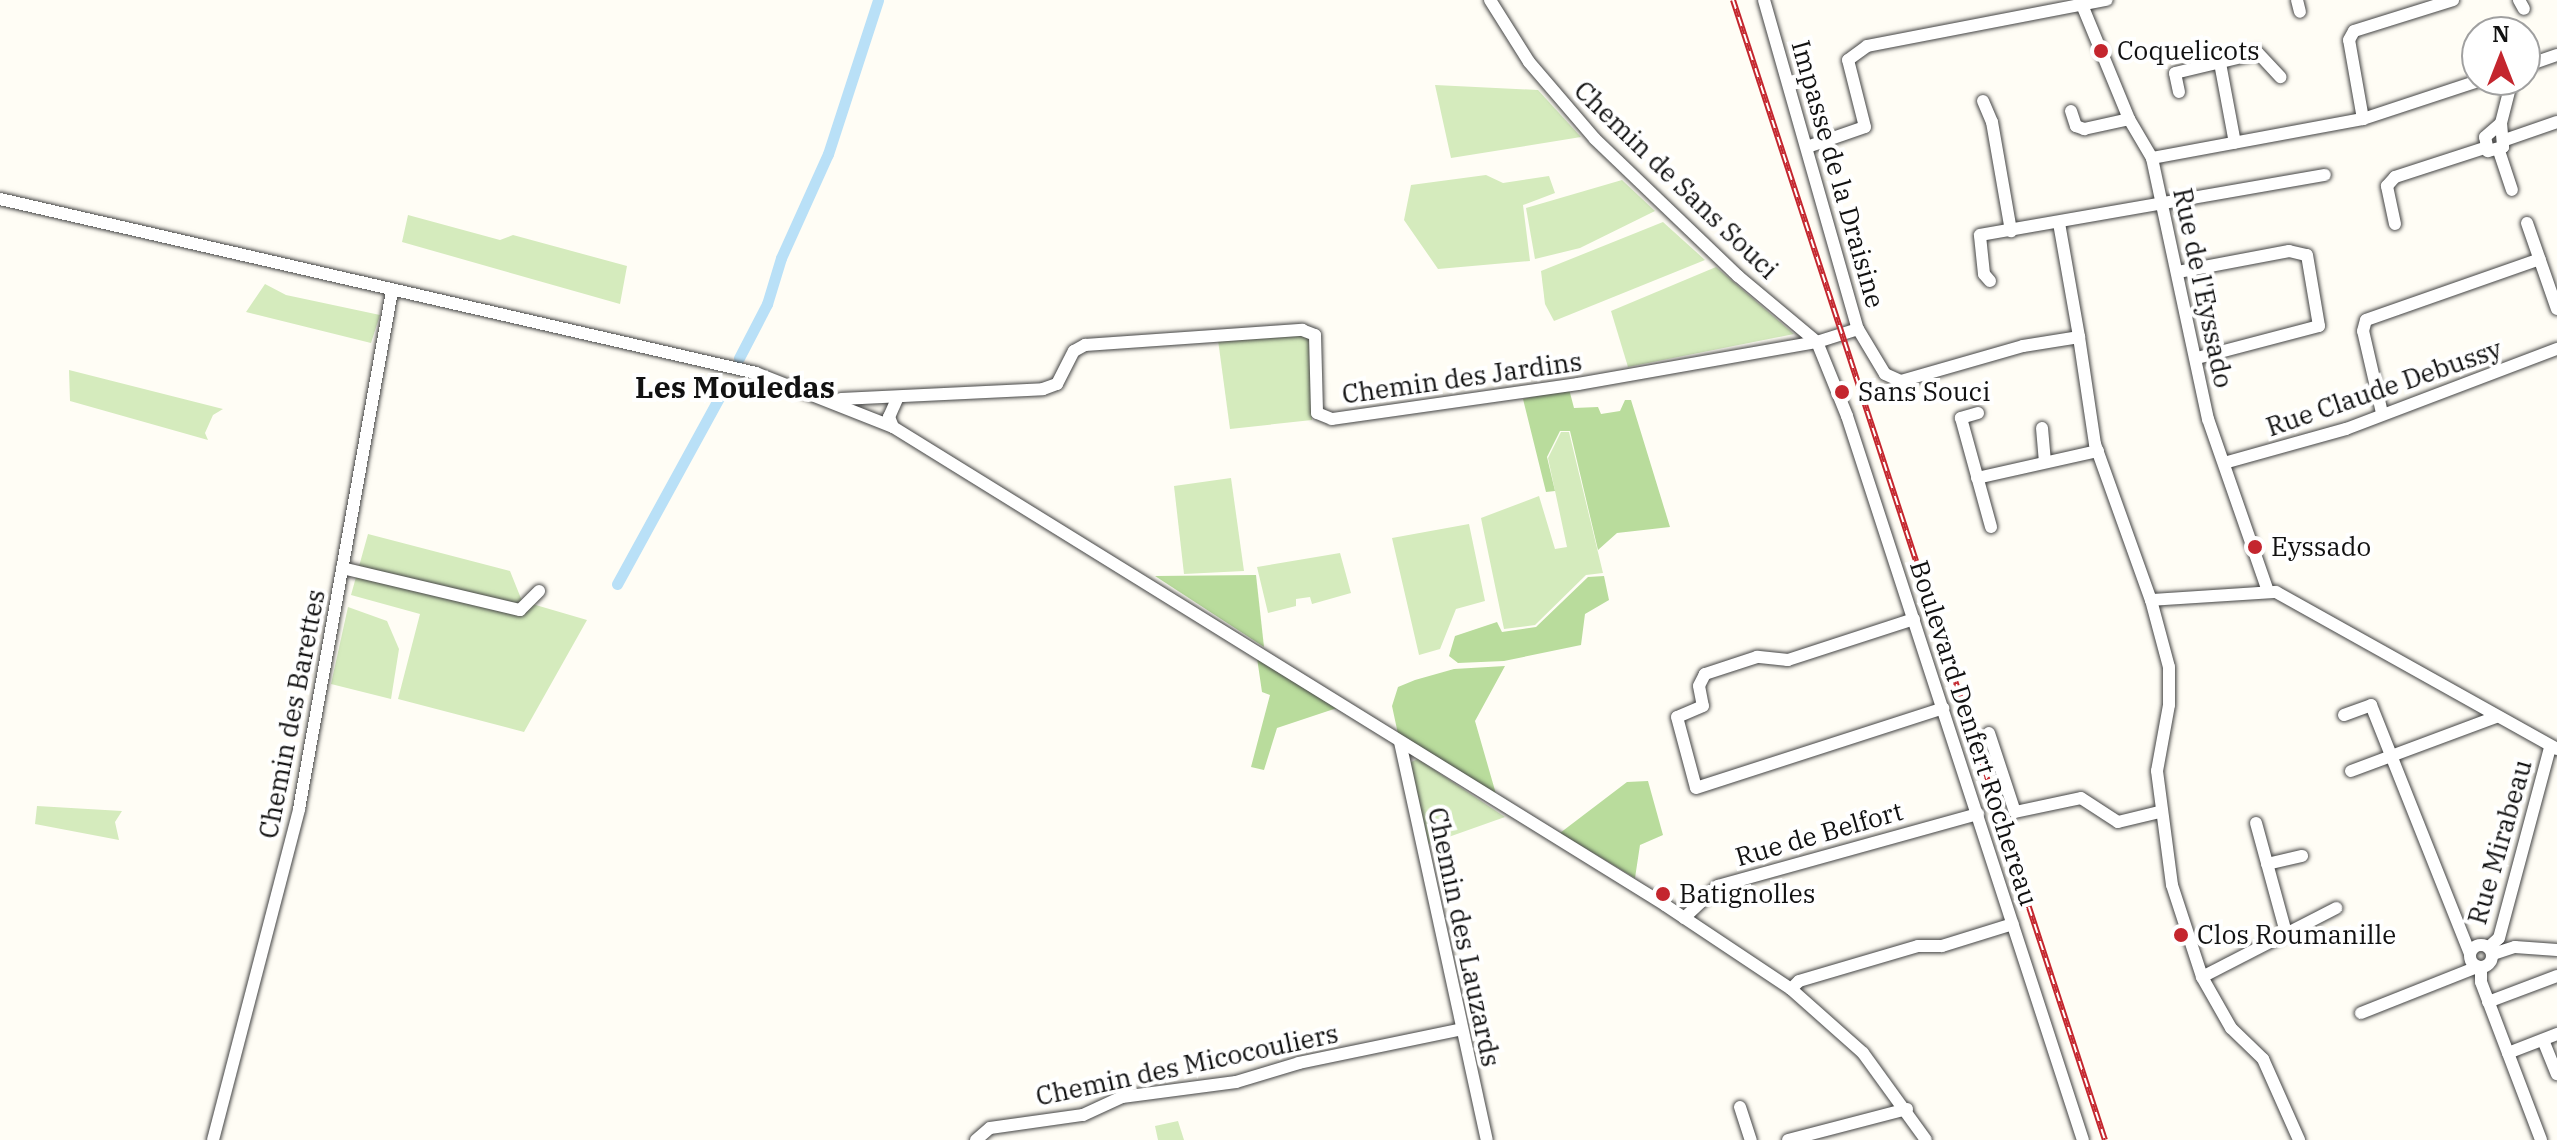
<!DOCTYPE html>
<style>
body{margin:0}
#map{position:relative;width:2557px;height:1140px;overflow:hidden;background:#fffdf5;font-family:"IBM Plex Serif",serif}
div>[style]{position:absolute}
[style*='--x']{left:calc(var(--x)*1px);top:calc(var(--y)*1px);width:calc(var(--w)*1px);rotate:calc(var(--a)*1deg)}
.green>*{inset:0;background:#d5ebbd}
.forest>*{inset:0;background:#b9dc9c}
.canal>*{height:11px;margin:-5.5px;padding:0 5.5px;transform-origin:5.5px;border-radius:5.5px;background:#b9e0f7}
.roads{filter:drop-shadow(0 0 2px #444) drop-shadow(0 0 2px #444)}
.minor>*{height:12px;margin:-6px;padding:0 6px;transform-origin:6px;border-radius:6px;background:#fff}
.minor>.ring{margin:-6px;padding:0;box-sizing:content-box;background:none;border:12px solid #fff;border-radius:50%}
.rail>*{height:6px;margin-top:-3px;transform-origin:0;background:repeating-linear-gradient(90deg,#fff 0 9px,#c4262e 0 18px);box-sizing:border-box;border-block:2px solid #c4262e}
.dots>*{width:22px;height:22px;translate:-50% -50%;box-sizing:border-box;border:4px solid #fff;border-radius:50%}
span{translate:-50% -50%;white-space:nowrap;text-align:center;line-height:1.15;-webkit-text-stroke:8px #fff;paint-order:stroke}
.poi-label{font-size:26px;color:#111}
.left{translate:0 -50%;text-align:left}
.street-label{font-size:26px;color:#111}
.quarter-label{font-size:30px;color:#111;font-weight:700}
.north{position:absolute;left:2461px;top:16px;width:80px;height:80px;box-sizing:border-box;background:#fff;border:2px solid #a0a0a0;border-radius:50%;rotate:0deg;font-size:22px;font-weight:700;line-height:32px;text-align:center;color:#111}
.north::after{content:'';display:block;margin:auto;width:28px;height:36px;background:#c4262e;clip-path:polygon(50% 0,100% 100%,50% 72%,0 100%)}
</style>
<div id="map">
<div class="green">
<i style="clip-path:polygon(1435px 85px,1538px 90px,1581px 137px,1451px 158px)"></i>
<i style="clip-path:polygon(1486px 175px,1503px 183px,1549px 176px,1555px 193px,1523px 205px,1530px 261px,1438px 269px,1404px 220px,1411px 185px)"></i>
<i style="clip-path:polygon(1622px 180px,1655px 211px,1580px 248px,1535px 259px,1526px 208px)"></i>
<i style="clip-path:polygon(408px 215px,500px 240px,513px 235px,627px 266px,620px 304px,402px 242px)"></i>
<i style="clip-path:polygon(1663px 222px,1705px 260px,1554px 321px,1545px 304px,1541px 271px)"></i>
<i style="clip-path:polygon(1716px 267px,1794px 334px,1628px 367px,1611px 311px)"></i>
<i style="clip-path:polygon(265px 284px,286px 295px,380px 315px,371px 343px,246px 312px)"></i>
<i style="clip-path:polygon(1304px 335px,1313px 343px,1312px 420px,1230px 429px,1218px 340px)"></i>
<i style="clip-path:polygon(69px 370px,223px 409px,213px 415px,205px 433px,208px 440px,70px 401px)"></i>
<i style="clip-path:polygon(1561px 432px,1569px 432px,1603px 573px,1586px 575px,1535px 625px,1504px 629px,1481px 518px,1539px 496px,1555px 549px,1567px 547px,1548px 458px)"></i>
<i style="clip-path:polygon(1231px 478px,1244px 571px,1184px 574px,1174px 486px)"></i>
<i style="clip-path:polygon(1469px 524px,1485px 601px,1456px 609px,1440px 649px,1419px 655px,1392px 538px)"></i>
<i style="clip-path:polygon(368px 534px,510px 571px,522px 601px,587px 620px,524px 732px,398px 699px,420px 614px,351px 595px)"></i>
<i style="clip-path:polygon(1340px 553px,1351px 593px,1312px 604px,1310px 597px,1296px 599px,1296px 606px,1268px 613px,1257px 567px)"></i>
<i style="clip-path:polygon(348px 607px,387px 621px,399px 649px,391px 699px,331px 684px)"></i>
<i style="clip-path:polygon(1418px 759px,1505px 817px,1426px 845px,1411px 762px)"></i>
<i style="clip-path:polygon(37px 806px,122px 811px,115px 822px,119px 840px,35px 824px)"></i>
<i style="clip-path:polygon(1178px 1121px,1184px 1140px,1158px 1140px,1155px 1126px)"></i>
</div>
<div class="forest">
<i style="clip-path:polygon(1569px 389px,1574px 408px,1598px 407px,1601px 414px,1620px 411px,1625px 400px,1631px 400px,1670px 527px,1617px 533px,1598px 550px,1570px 431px,1560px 431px,1547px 457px,1555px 491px,1546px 492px,1523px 399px)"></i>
<i style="clip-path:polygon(1256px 575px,1264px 647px,1155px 576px)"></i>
<i style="clip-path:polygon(1604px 576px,1609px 600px,1585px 614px,1581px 645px,1504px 661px,1458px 663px,1449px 656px,1455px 636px,1497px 622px,1502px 632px,1536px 627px,1588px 577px)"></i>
<i style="clip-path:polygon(1257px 658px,1337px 708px,1277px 728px,1264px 770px,1251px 767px,1270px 695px,1262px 692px)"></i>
<i style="clip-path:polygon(1505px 666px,1475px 721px,1496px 794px,1398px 734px,1392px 706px,1398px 687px,1415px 680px,1454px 669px)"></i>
<i style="clip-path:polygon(1648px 781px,1663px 835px,1640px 845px,1635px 878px,1560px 833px,1627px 782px)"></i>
</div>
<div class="canal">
<i style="--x:739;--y:358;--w:61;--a:-62.6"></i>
<i style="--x:767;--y:304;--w:48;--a:-73.1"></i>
<i style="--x:781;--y:258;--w:114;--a:-65.7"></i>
<i style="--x:828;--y:154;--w:162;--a:-72"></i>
<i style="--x:617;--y:584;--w:212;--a:-61.3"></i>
</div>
<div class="roads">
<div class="minor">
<i style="--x:1490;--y:0;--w:73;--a:57.8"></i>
<i style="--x:1529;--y:62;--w:101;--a:49.4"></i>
<i style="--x:1595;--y:139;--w:198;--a:43.8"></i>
<i style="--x:1738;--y:276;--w:103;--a:39.9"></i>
<i style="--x:1817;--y:342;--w:80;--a:67.9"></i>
<i style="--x:1847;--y:416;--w:761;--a:71.95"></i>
<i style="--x:1764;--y:0;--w:342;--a:74.1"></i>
<i style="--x:2080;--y:0;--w:129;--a:67.6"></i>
<i style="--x:2129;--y:119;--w:45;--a:59.5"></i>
<i style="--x:2152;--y:158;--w:267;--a:77.9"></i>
<i style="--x:2208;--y:419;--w:182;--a:70.8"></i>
<i style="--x:2297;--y:0;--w:12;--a:76"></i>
<i style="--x:2519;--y:0;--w:10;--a:61"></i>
<i style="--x:2220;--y:63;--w:81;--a:79.4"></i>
<i style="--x:2525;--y:66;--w:34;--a:-19"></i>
<i style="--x:2179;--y:92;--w:19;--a:-102"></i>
<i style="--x:2175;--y:73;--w:85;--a:-13.5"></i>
<i style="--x:2258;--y:53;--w:33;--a:47"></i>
<i style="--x:1983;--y:101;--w:23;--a:67"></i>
<i style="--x:1992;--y:122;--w:111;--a:80.1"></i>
<i style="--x:2071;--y:111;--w:16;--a:72"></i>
<i style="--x:2076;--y:126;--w:9;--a:21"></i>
<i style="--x:2084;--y:129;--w:46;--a:-12.5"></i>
<i style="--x:2363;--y:119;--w:80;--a:-100"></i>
<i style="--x:2349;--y:40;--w:10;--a:-61"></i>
<i style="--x:2354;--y:31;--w:104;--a:-17.4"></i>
<i style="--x:2501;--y:123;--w:24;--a:85"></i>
<i style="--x:2503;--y:147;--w:16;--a:165"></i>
<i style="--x:2488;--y:151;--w:14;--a:-102"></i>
<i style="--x:2485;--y:137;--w:21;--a:-41"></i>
<i style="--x:2501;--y:123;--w:44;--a:-75.7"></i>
<i style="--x:2505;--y:140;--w:55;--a:-19.1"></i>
<i style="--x:1810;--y:146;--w:58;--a:-19.1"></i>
<i style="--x:1865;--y:127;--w:69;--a:-104.2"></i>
<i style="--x:1848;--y:60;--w:24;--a:-36"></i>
<i style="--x:1867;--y:46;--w:244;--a:-10.9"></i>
<i style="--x:2499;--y:151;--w:41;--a:71.6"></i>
<i style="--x:2152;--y:158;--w:215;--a:-10.5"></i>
<i style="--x:2363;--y:119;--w:124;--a:-18.3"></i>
<i style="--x:0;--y:199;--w:776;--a:12.96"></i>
<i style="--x:756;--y:373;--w:147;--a:21.5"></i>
<i style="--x:893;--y:427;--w:908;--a:31.76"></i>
<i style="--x:1665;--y:905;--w:151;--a:33.7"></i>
<i style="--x:1791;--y:989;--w:96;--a:41.6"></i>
<i style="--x:1863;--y:1053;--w:107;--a:54.1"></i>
<i style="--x:2059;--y:223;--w:116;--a:80"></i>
<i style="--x:2527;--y:223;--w:91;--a:70.8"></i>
<i style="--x:2395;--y:224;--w:39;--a:-102"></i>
<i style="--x:2387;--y:186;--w:12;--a:-48"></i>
<i style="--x:2395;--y:177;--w:94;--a:-18"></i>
<i style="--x:2178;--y:272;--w:113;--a:-10.7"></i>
<i style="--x:2289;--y:251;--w:18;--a:13"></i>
<i style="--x:2307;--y:255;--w:72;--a:80.4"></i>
<i style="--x:2319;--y:326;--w:126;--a:165.3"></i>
<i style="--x:1990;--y:281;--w:9;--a:-131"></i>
<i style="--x:1984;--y:274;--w:39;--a:-96"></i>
<i style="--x:1980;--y:235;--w:350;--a:-9.9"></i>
<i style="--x:1858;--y:329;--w:52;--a:59"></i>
<i style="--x:1885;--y:374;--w:17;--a:24"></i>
<i style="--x:1901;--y:381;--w:127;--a:-16"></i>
<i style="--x:2023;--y:346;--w:57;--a:-9.1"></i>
<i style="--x:2079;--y:337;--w:108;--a:81.5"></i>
<i style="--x:2095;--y:444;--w:166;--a:70.3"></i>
<i style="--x:2151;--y:600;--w:69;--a:75"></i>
<i style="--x:2169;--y:667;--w:38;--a:90"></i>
<i style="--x:2169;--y:705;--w:67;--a:100.3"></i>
<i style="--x:2157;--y:771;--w:115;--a:82.5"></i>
<i style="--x:2172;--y:885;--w:97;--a:71.9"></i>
<i style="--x:2202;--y:977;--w:59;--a:60.4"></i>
<i style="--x:2231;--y:1028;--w:45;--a:44.1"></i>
<i style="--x:2263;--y:1059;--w:89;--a:66"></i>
<i style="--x:841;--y:399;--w:202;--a:-2.8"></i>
<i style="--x:1043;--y:389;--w:15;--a:-20"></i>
<i style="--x:1057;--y:384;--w:37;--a:-63"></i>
<i style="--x:1074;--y:351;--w:13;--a:-29"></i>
<i style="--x:1085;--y:345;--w:218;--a:-4"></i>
<i style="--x:1302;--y:330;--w:14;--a:21"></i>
<i style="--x:1315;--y:335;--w:78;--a:88.5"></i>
<i style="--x:1317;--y:413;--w:16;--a:22"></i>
<i style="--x:1332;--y:419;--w:248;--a:-8.1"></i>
<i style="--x:1578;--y:384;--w:243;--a:-10"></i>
<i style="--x:1817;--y:342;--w:43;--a:-17.6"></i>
<i style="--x:1978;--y:413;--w:18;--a:164"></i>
<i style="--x:1961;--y:418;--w:113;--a:74.6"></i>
<i style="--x:2382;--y:413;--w:84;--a:-103"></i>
<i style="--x:2363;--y:331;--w:11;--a:-75"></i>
<i style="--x:2366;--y:320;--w:184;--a:-19.3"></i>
<i style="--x:893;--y:427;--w:11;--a:-112"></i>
<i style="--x:889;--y:417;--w:20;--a:-66"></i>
<i style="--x:2042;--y:428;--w:33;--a:85"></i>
<i style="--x:2224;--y:463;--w:127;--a:-15.6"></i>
<i style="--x:2346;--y:429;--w:226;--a:-20.8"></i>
<i style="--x:1977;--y:478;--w:124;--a:-12.6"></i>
<i style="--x:342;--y:568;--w:183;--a:13.3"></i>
<i style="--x:520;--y:610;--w:27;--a:-45"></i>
<i style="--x:2151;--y:600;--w:125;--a:-3.7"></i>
<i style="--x:2276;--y:592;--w:322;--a:29.2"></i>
<i style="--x:1914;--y:619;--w:133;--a:162"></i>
<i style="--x:1788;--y:660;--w:31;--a:-174"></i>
<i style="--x:1757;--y:657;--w:55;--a:161.9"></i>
<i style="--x:1705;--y:674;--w:13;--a:117"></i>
<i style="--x:1699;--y:686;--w:20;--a:79"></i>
<i style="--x:1703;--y:706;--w:28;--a:157"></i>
<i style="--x:1677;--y:717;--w:73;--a:75"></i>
<i style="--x:1696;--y:788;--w:260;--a:-17.9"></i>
<i style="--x:2344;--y:715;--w:29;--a:-20"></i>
<i style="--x:2371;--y:705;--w:268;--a:68.3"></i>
<i style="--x:1989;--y:733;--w:83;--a:71.8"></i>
<i style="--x:2015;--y:812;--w:67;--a:-12"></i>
<i style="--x:2081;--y:798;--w:44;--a:33"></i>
<i style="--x:2118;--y:822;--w:42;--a:-13.7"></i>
<i style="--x:1400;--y:742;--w:407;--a:77.7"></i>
<i style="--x:2351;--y:771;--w:155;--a:-20.4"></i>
<i style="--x:2256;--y:823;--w:114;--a:74.7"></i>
<i style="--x:2267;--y:864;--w:36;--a:-13"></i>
<i style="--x:1684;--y:918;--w:47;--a:-43.3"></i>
<i style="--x:1718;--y:886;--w:270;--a:-15.5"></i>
<i class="ring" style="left:2470px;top:945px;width:10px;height:10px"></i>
<i style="--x:2489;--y:947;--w:13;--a:-42"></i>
<i style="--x:2499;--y:938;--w:198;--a:-75"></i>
<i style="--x:2493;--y:954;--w:23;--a:-18"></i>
<i style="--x:2515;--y:947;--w:42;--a:4.1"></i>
<i style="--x:2481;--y:968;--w:14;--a:90"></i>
<i style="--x:2481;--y:982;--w:169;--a:69.2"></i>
<i style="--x:2202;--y:977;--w:151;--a:-27.2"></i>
<i style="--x:1791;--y:989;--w:11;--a:-45"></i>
<i style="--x:1799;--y:981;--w:124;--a:-16.4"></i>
<i style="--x:1918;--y:946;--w:24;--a:0"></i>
<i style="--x:1942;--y:946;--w:74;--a:-17.2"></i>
<i style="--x:2488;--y:1002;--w:74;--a:-20.6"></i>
<i style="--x:2361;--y:1013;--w:125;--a:-21.6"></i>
<i style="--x:2543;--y:1040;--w:37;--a:68"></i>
<i style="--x:2508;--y:1053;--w:53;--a:-21.2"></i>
<i style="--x:1740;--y:1107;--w:35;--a:72"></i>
<i style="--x:213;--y:1140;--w:342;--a:-75.4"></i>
<i style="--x:299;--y:809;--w:526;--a:-79.82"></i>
<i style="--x:976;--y:1140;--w:18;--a:-41"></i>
<i style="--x:990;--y:1128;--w:94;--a:-8"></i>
<i style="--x:1083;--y:1115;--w:43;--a:-24.8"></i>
<i style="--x:1122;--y:1097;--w:115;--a:-7.5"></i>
<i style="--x:1236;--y:1082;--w:66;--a:-16.8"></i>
<i style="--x:1299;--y:1063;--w:163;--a:-11.7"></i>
<i style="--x:1788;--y:1140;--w:123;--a:-14.6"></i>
</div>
</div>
<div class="rail">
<i style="--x:1733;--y:0;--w:1199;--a:71.93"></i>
</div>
<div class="dots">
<i style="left:2101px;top:51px;background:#c4262e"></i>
<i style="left:1842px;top:392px;background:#c4262e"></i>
<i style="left:2255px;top:547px;background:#c4262e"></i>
<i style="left:1663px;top:894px;background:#c4262e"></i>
<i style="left:2181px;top:935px;background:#c4262e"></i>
</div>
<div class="poi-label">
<span class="left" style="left:2117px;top:51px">Coquelicots</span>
<span class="left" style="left:1858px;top:392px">Sans Souci</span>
<span class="left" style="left:2271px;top:547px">Eyssado</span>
<span class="left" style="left:1679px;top:894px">Batignolles</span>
<span class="left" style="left:2197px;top:935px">Clos Roumanille</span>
</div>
<div class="street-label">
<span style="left:1838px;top:174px;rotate:74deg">Impasse de la Draisine</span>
<span style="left:1676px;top:180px;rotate:44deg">Chemin de Sans Souci</span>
<span style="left:2203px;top:288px;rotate:78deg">Rue de l'Eyssado</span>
<span style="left:1462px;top:378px;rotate:-8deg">Chemin des Jardins</span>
<span style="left:2384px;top:388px;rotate:-19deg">Rue Claude Debussy</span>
<span style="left:292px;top:714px;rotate:-79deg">Chemin des Barettes</span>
<span style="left:1974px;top:733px;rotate:72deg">Boulevard Denfert Rochereau</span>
<span style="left:1819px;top:834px;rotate:-16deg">Rue de Belfort</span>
<span style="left:2500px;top:842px;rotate:-74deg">Rue Mirabeau</span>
<span style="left:1464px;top:937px;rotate:78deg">Chemin des Lauzards</span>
<span style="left:1187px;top:1065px;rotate:-12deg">Chemin des Micocouliers</span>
</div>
<div class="quarter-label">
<span style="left:735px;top:387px">Les Mouledas</span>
</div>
<div class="north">N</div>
</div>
